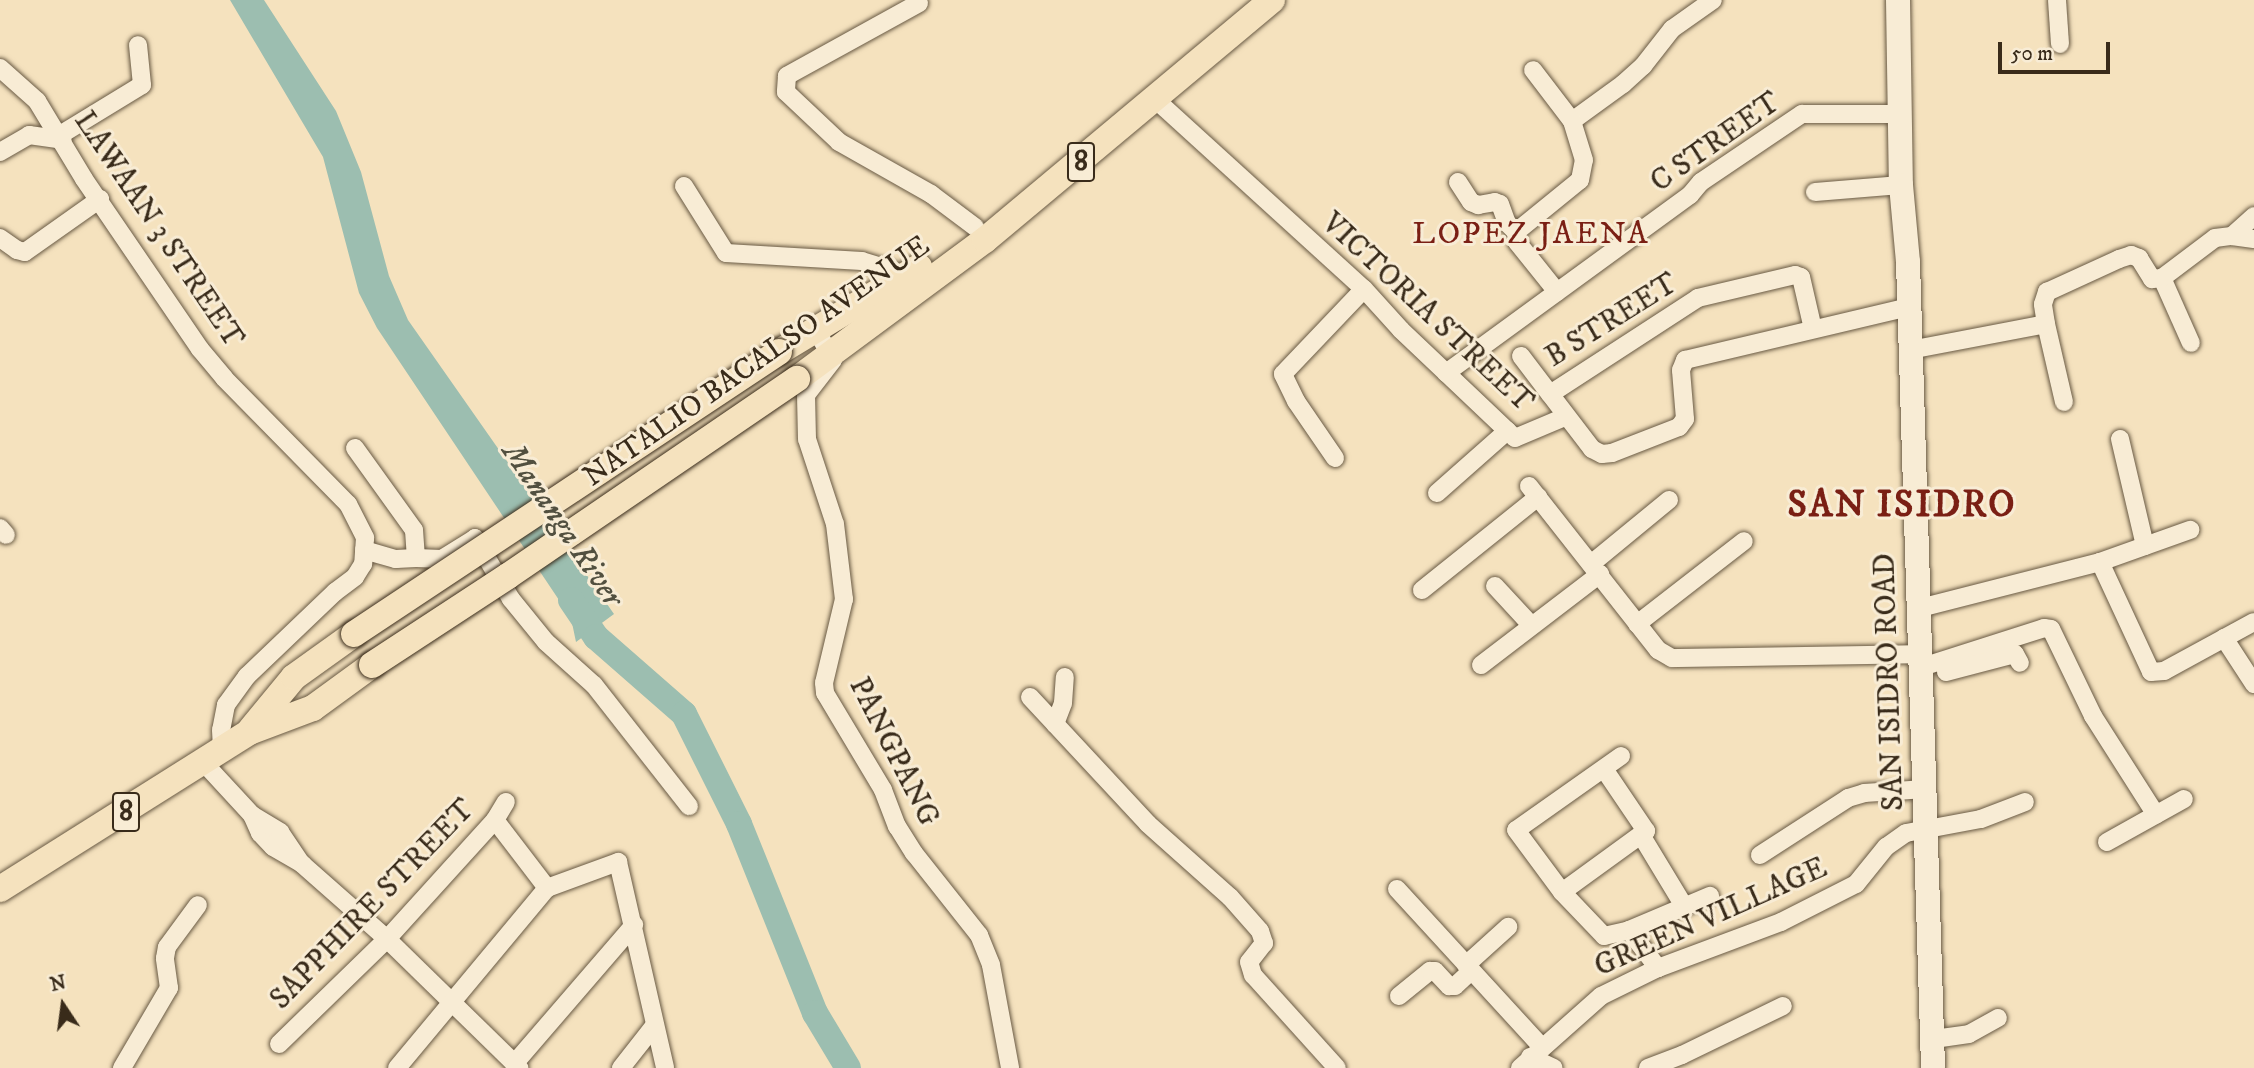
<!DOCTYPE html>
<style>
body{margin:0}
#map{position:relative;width:2254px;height:1068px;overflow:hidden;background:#f5e2be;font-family:"IM FELL DW Pica",serif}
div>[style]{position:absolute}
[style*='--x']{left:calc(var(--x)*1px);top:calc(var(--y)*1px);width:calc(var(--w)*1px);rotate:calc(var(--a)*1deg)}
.water>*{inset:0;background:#9cbeb0}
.river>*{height:26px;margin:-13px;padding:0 13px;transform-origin:13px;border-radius:13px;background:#9cbeb0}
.roads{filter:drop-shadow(0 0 2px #685943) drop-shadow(0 0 2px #685943)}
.street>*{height:18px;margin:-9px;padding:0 9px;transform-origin:9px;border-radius:9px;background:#f8ecd5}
.secondary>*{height:24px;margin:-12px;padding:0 12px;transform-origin:12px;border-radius:12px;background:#f8ecd5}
.primary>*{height:26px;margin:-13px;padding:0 13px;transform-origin:13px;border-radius:13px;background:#f5e2be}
.bridges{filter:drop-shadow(0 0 2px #392b1a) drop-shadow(0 0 2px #392b1a)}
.primary-bridge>*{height:26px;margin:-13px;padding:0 13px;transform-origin:13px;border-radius:13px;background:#f5e2be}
span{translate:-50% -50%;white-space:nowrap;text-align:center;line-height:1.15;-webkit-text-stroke:6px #f8ecd5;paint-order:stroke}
.shield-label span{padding:2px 5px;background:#f8ecd5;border:2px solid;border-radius:5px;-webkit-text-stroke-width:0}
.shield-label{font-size:28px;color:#392b1a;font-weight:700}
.street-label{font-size:30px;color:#392b1a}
.neighbourhood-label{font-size:32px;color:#7a1f14;letter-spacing:2px}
.water-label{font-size:32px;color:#525040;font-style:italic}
.district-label{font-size:37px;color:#7a1f14;font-weight:700;letter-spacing:2px}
.north{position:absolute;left:28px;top:970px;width:70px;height:70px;-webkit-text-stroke:5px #f8ecd5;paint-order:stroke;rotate:347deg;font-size:19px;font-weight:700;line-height:28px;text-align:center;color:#392b1a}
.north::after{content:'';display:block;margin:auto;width:24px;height:32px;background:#392b1a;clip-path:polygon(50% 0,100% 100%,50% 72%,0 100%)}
.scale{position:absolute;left:1998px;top:42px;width:112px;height:32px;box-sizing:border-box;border:4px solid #392b1a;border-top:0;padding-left:9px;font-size:21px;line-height:24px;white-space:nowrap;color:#392b1a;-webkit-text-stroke:5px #f8ecd5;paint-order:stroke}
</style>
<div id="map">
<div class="water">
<i style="clip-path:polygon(230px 0,264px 0,336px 111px,361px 172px,389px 276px,408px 320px,614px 614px,576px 642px,571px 618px,377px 328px,359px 293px,323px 157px)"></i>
</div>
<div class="river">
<i style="--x:571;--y:600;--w:45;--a:56"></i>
<i style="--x:596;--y:637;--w:117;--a:41.2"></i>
<i style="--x:684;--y:714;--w:123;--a:63.4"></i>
<i style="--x:739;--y:824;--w:204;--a:68.1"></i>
<i style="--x:815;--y:1013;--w:64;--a:59"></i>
</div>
<div class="roads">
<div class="street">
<i style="--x:2057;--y:0;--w:44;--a:86.1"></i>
<i style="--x:919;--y:3;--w:151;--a:151.1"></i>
<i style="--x:787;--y:76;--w:16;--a:94"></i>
<i style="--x:786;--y:92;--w:73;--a:43.3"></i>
<i style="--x:839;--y:142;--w:106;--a:29.5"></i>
<i style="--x:931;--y:194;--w:55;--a:36.9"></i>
<i style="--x:0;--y:68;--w:50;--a:41.7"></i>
<i style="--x:37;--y:101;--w:91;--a:58.9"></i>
<i style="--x:84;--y:179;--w:206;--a:55.7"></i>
<i style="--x:200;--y:349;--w:38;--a:50"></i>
<i style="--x:224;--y:378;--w:177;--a:45.5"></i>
<i style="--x:348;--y:504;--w:38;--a:63"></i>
<i style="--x:365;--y:538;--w:26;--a:94"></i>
<i style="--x:363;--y:564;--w:15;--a:122"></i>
<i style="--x:355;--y:577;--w:25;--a:143"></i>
<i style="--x:335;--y:592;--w:122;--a:136.3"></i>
<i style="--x:247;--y:676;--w:36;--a:126"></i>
<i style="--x:226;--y:705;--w:25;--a:101"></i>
<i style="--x:221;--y:730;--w:20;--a:87"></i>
<i style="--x:1156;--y:100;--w:281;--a:42.3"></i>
<i style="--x:1364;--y:289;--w:55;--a:47.9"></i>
<i style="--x:1401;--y:330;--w:157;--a:43.5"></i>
<i style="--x:1515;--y:438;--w:54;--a:-22.8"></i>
<i style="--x:1572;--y:121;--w:63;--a:-36"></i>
<i style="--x:1623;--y:84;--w:27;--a:-42"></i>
<i style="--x:1643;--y:66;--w:47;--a:-51.9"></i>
<i style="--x:1672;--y:29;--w:50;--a:-35.3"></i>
<i style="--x:60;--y:135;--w:96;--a:-31.4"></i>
<i style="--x:142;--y:85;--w:40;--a:-95.7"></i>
<i style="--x:0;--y:152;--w:34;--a:-30"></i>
<i style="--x:29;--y:135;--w:34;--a:8"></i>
<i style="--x:1458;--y:182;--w:24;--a:57"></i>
<i style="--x:1471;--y:202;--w:8;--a:23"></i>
<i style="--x:1478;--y:205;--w:17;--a:-10"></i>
<i style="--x:1495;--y:202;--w:5;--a:22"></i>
<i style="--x:1500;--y:204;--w:20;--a:70"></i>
<i style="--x:1507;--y:223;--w:13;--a:45"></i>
<i style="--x:1516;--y:232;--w:10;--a:84"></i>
<i style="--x:1517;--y:242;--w:64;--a:51.3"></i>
<i style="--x:684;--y:186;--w:79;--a:57.9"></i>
<i style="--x:726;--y:253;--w:136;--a:3.4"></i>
<i style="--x:862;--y:261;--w:30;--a:17"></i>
<i style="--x:891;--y:270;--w:14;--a:45"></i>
<i style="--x:1815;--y:192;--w:86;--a:-4.7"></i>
<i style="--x:1516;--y:232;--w:82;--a:-39.1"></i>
<i style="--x:1580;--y:180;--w:20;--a:-79"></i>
<i style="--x:1584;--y:160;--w:41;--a:-107.1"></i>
<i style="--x:1572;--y:121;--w:64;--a:-127.4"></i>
<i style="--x:2232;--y:236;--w:30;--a:-42"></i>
<i style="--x:0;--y:238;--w:21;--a:35"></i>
<i style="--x:17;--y:250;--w:8;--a:14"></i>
<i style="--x:25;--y:252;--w:92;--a:-35.2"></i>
<i style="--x:2162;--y:278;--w:71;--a:66"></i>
<i style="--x:2046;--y:324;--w:80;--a:77"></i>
<i style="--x:1813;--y:329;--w:53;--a:-103"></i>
<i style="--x:1801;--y:277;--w:6;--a:-162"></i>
<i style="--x:1795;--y:275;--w:100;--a:166.7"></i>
<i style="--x:1698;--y:298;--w:176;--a:147"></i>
<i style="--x:1550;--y:394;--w:69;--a:52.6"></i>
<i style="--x:1592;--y:449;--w:11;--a:27"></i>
<i style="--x:1602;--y:454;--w:10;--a:-6"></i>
<i style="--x:1612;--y:453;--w:72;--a:-21.2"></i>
<i style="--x:1679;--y:427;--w:10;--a:-53"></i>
<i style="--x:1685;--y:419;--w:49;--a:-94.7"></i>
<i style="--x:1681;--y:370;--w:11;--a:-68"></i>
<i style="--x:1685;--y:360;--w:230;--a:-13.3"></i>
<i style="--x:816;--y:330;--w:34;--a:60"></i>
<i style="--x:833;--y:360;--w:44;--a:127.6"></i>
<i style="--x:806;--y:395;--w:44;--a:88.7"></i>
<i style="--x:807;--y:439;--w:89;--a:71.8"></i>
<i style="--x:835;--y:524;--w:76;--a:83.2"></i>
<i style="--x:844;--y:599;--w:86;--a:103.4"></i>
<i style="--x:824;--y:683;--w:10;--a:84"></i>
<i style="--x:825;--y:693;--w:113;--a:59.1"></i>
<i style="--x:883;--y:790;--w:39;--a:69"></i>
<i style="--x:897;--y:826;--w:32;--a:58"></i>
<i style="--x:914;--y:853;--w:105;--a:51.6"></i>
<i style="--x:979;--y:935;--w:32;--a:68"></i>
<i style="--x:991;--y:965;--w:105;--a:79.5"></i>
<i style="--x:1910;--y:350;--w:138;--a:-10.8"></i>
<i style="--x:2046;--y:324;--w:20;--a:-99"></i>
<i style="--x:2043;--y:304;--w:13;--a:-72"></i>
<i style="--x:2047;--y:292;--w:79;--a:-24.6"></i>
<i style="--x:2119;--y:259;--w:13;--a:-18"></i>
<i style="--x:2131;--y:255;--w:9;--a:21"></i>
<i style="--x:2139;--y:258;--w:25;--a:58"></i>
<i style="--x:2152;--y:279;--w:10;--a:-6"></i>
<i style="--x:2162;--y:278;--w:66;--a:-37"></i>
<i style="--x:2215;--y:238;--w:17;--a:-7"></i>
<i style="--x:2232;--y:236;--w:22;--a:8"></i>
<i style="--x:1521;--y:356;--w:48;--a:52.7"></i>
<i style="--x:1446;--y:373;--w:302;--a:-36.1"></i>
<i style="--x:1690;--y:195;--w:17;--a:-50"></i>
<i style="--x:1701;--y:182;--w:122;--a:-34"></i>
<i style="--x:1802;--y:114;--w:99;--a:0"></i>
<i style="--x:2120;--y:439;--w:110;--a:76.8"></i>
<i style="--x:355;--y:448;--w:101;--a:54.3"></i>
<i style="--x:414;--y:530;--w:28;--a:86"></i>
<i style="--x:416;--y:558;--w:26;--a:2"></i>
<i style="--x:442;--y:559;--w:39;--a:-32"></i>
<i style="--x:475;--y:538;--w:71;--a:59.5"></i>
<i style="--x:511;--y:599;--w:55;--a:50.9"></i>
<i style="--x:546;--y:642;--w:64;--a:41.9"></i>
<i style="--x:594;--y:685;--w:154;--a:51.9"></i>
<i style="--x:1335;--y:458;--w:69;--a:-124.4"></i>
<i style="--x:1296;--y:401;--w:30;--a:-116"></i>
<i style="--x:1283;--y:374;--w:117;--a:-46.4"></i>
<i style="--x:1529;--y:486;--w:209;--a:51.8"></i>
<i style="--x:1658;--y:650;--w:16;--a:30"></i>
<i style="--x:1672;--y:658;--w:249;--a:-0.9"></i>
<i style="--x:1437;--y:493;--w:94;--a:-41.5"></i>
<i style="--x:0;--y:528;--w:9;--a:49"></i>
<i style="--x:364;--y:550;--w:33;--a:16"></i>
<i style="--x:396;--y:559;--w:20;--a:-3"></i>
<i style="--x:2100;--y:562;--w:121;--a:65.1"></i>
<i style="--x:2151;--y:672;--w:13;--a:-4"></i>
<i style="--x:2164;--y:671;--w:102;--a:-28.6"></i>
<i style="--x:1591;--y:564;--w:101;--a:-39.4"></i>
<i style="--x:1495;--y:586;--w:53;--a:47.3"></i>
<i style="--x:1422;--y:590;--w:149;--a:-38.7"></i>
<i style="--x:1920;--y:608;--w:186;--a:-14.3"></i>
<i style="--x:2100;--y:562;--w:96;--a:-19.6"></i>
<i style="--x:1637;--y:624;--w:135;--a:-37.8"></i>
<i style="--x:2224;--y:638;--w:55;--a:56.9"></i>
<i style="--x:1481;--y:665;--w:150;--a:-37.4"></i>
<i style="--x:1922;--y:667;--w:128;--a:-17.7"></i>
<i style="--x:2044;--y:628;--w:7;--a:8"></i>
<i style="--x:2051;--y:629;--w:97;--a:64.2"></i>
<i style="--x:2093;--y:716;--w:117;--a:57.5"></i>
<i style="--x:1946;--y:672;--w:71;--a:-14.6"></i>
<i style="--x:2015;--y:654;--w:10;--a:61"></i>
<i style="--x:1030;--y:697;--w:173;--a:47.1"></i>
<i style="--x:1148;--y:824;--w:110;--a:41.7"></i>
<i style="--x:1230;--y:897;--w:45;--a:48.6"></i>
<i style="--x:1260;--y:931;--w:13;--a:72"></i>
<i style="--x:1264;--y:943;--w:24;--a:128"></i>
<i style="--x:1249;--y:962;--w:14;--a:73"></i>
<i style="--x:1253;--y:975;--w:125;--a:47.9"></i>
<i style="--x:1055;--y:724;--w:22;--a:-69"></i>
<i style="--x:1063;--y:703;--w:26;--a:-86"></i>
<i style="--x:1621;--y:756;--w:128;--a:144.8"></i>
<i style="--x:1516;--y:830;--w:77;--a:53.4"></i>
<i style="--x:1562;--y:892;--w:61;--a:46.3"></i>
<i style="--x:1604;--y:936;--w:26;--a:-13"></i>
<i style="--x:1629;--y:930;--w:88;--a:-22.8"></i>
<i style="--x:204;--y:763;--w:71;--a:47.3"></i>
<i style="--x:252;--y:815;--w:20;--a:66"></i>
<i style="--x:260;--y:833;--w:19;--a:47"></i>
<i style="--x:273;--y:847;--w:34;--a:30"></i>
<i style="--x:302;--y:864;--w:113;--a:41.4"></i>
<i style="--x:387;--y:939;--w:185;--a:44.3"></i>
<i style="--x:252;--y:815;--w:33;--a:31"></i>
<i style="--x:280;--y:832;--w:37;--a:56"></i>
<i style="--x:495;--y:820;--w:86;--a:52.6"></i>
<i style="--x:1641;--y:835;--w:83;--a:58.8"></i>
<i style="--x:2107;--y:842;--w:88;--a:-29.2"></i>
<i style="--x:1760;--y:855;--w:105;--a:-32.9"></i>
<i style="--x:1848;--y:798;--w:17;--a:-17"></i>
<i style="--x:1864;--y:793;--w:62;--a:-3.7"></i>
<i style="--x:1397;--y:889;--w:213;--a:47.5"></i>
<i style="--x:1562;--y:892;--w:104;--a:-36"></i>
<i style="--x:1646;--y:831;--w:75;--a:-124.1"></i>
<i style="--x:1629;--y:930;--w:48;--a:52.7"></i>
<i style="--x:1466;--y:965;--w:57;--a:-42.1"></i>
<i style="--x:1399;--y:996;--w:40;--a:-39"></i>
<i style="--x:1430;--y:971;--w:5;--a:0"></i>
<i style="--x:1435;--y:971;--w:21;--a:47"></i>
<i style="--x:1449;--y:986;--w:6;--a:0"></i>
<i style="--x:1455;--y:986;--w:22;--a:-43"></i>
<i style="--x:1934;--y:1039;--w:35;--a:-8"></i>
<i style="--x:1969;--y:1034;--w:33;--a:-29"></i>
<i style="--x:279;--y:1044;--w:151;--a:-44.2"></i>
<i style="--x:387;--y:939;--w:161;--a:-47.8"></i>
<i style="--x:495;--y:820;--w:21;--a:-59"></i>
<i style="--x:1530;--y:1057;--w:26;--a:25"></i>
<i style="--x:514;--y:1064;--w:184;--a:-49.2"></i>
<i style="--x:122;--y:1068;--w:93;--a:-59.6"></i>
<i style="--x:169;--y:988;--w:30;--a:-98"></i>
<i style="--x:165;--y:958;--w:11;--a:-80"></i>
<i style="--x:167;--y:947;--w:52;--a:-53.6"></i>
<i style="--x:397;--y:1068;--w:234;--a:-50.2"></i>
<i style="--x:547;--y:888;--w:76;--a:-20.1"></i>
<i style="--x:618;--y:862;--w:211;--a:77.1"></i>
<i style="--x:621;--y:1068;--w:53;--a:-51.8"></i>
<i style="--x:1520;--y:1068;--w:108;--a:-41.6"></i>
<i style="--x:1601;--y:996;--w:64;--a:-26.2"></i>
<i style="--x:1658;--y:968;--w:131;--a:-20.5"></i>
<i style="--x:1781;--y:922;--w:84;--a:-26.9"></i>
<i style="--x:1856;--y:884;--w:48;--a:-51"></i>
<i style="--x:1886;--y:847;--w:24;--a:-35"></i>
<i style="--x:1906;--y:833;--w:76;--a:-10.6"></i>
<i style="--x:1981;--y:819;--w:47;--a:-21.1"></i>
<i style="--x:1648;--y:1068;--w:36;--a:-21"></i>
<i style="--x:1682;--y:1055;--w:112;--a:-25.9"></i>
</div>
<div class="secondary">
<i style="--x:1898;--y:0;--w:185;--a:89.1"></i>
<i style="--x:1901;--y:185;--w:77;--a:84.8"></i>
<i style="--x:1908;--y:262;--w:806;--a:88.22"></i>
</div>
<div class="primary">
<i style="--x:779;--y:352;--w:164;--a:-31.3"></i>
<i style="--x:797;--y:379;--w:234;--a:-36.5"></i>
<i style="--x:985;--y:240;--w:374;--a:-39.9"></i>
<i style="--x:251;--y:729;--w:67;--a:-50.4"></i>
<i style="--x:294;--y:677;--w:74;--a:-35.6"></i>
<i style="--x:0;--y:889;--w:294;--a:-32.2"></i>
<i style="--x:249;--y:732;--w:68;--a:-20.6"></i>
<i style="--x:313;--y:708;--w:73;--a:-36.1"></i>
</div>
</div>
<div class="bridges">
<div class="primary-bridge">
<i style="--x:354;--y:634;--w:510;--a:-33.57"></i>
<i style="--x:372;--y:665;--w:163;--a:-33.2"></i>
<i style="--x:508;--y:576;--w:350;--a:-34.3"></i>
</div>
</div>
<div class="shield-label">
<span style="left:1081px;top:162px">8</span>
<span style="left:126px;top:812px">8</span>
</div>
<div class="street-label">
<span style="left:1716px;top:143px;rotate:-35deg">C STREET</span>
<span style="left:158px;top:230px;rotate:56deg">LAWAAN 3 STREET</span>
<span style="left:1427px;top:313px;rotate:43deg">VICTORIA STREET</span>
<span style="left:1612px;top:321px;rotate:-32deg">B STREET</span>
<span style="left:757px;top:362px;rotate:-35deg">NATALIO BACALSO AVENUE</span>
<span style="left:1890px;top:682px;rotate:-92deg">SAN ISIDRO ROAD</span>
<span style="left:893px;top:752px;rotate:63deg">PANGPANG</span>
<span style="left:373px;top:905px;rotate:-46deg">SAPPHIRE STREET</span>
<span style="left:1711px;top:918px;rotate:-24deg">GREEN VILLAGE</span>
</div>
<div class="neighbourhood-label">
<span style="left:1531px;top:234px">LOPEZ JAENA</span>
</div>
<div class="water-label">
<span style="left:562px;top:525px;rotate:56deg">Mananga River</span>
</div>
<div class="district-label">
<span style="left:1902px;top:506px">SAN ISIDRO</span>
</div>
<div class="north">N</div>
<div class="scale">50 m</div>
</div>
